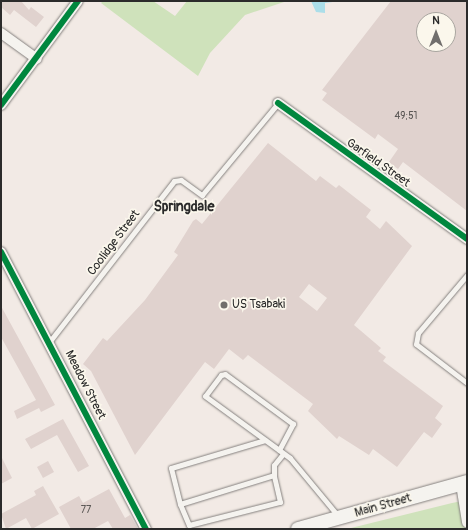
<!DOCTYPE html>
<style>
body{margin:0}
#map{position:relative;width:468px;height:530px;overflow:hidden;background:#f2eae5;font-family:Pangolin,sans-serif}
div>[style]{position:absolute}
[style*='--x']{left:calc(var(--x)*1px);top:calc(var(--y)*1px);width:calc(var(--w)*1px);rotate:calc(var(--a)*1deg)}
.green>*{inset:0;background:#cfe2bb}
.water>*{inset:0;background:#abdee9}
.building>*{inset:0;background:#e0d2ce}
.roads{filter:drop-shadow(0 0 1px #85817f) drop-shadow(0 0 1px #85817f)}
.service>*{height:5px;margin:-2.5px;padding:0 2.5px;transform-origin:2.5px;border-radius:2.5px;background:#f5f3ef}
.minor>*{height:10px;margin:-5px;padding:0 5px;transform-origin:5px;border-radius:5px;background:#f5f3ef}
.secondary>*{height:14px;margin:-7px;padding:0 7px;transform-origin:7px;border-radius:7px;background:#f5f3ef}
.cycleway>*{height:6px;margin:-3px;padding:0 3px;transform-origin:3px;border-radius:3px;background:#00873e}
.dots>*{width:11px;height:11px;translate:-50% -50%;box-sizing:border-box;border:2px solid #fbf7ec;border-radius:50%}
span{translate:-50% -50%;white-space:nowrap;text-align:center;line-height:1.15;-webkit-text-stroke:3.5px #fbf7ec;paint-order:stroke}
.number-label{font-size:10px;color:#595654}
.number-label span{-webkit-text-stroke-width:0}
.street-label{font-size:12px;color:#2b2b2b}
.poi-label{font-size:12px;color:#2b2b2b}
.left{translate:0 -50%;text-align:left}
.quarter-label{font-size:14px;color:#2b2b2b;font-weight:700}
.frame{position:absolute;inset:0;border:2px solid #2b2b2b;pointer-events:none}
.north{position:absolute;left:416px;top:12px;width:40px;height:40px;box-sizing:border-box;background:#fbf7ec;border:1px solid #a8a59f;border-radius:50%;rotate:0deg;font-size:11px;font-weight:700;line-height:16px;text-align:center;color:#2b2b2b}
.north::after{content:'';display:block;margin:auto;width:14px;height:18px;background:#716e6c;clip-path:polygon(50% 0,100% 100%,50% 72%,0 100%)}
</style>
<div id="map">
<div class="green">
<i style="clip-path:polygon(103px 1px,153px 1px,175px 16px,187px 1px,287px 1px,245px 15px,210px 53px,198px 76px,101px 3px)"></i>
<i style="clip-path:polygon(467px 500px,467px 529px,347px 529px,452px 503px)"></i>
</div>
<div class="water">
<i style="clip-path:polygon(311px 1px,340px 1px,325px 3px,325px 13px,316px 12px)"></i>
</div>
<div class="building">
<i style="clip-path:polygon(1px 1px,21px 1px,29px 10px,31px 7px,44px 17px,36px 27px,14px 10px,10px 15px,1px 7px)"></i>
<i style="clip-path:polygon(evenodd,391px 1px,467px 1px,467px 211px,403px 162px,398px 169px,389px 162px,398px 149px,378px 134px,375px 139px,322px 100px,327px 93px,322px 90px,391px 1px,424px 20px,448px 20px,448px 44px,424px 44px,424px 20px)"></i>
<i style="clip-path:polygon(evenodd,268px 143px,316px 181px,320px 176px,336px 188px,339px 185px,371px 210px,366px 217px,380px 229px,386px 221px,412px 246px,354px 325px,381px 348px,378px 351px,386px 357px,383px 361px,443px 406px,435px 418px,442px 424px,432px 438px,424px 432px,397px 467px,373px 449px,369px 455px,339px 436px,337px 439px,308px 411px,313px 404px,248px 355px,243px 360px,229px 349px,214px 369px,205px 362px,135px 455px,91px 371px,83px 364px,103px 338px,107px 341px,145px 300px,178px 255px,174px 252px,193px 221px,196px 219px,202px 224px,268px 143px,309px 284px,327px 298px,317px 311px,299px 297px,309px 284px)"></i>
<i style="clip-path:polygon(1px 306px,55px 405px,41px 412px,39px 408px,17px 419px,14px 411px,36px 400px,1px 337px)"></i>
<i style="clip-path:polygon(63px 419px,89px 466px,78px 472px,57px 435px,31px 449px,25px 439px)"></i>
<i style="clip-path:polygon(1px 456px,12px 478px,1px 484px)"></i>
<i style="clip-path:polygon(48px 461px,54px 472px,43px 478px,37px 467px)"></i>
<i style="clip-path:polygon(43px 486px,59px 514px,32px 529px,26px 518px,6px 529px,1px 514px,36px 495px,34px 491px)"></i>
<i style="clip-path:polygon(109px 489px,125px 518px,130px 515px,138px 529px,113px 529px,108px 521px,93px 529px,71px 529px,59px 507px,79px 496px,83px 503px)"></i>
</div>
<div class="roads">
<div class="service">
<i style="--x:467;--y:275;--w:76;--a:130.2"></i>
<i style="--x:418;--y:333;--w:11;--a:100"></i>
<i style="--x:416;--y:344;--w:64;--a:37.4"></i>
<i style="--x:50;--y:341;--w:202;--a:-52.2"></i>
<i style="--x:174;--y:181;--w:7;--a:-8"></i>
<i style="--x:181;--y:180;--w:26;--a:36"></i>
<i style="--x:202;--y:195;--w:119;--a:-50.4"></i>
<i style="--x:265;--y:440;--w:98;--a:163.4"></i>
<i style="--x:171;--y:468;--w:37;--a:76"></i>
<i style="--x:180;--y:504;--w:98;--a:-17.1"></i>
<i style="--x:274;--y:475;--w:10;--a:-90"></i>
<i style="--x:274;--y:465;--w:14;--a:-51"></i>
<i style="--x:279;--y:450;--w:30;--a:-62"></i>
<i style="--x:293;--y:424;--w:84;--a:-143.7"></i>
<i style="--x:225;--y:374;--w:4;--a:166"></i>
<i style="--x:221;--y:375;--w:26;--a:127"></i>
<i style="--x:205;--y:396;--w:105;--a:36.1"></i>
<i style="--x:290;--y:458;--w:77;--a:50.3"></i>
<i style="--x:180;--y:504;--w:23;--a:67"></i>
<i style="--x:189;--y:525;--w:94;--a:-14.2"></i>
<i style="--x:280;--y:502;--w:28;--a:-103"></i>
</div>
<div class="minor">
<i style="--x:1;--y:33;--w:44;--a:35.8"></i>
<i style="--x:278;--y:103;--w:233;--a:35.7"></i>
<i style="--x:1;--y:105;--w:129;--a:-53.5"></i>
<i style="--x:1;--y:252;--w:313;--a:62.4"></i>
<i style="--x:461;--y:484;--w:39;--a:81"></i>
</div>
<div class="secondary">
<i style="--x:298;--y:529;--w:175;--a:-15.5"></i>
</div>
</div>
<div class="cycleway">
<i style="--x:278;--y:103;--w:233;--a:35.7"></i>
<i style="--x:1;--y:105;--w:129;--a:-53.5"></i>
<i style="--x:1;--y:252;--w:313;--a:62.4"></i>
</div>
<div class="dots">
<i style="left:224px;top:305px;background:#716e6c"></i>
</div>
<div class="number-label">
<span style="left:406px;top:117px">49;51</span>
<span style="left:86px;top:511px">77</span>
</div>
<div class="street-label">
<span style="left:378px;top:163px;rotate:35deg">Garfield Street</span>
<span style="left:114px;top:243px;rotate:-53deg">Coolidge Street</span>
<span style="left:85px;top:385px;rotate:63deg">Meadow Street</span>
<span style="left:383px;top:506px;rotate:-16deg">Main Street</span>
</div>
<div class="poi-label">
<span class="left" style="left:232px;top:305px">US Tsabaki</span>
</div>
<div class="quarter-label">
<span style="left:184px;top:207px">Springdale</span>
</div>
<div class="frame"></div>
<div class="north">N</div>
</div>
